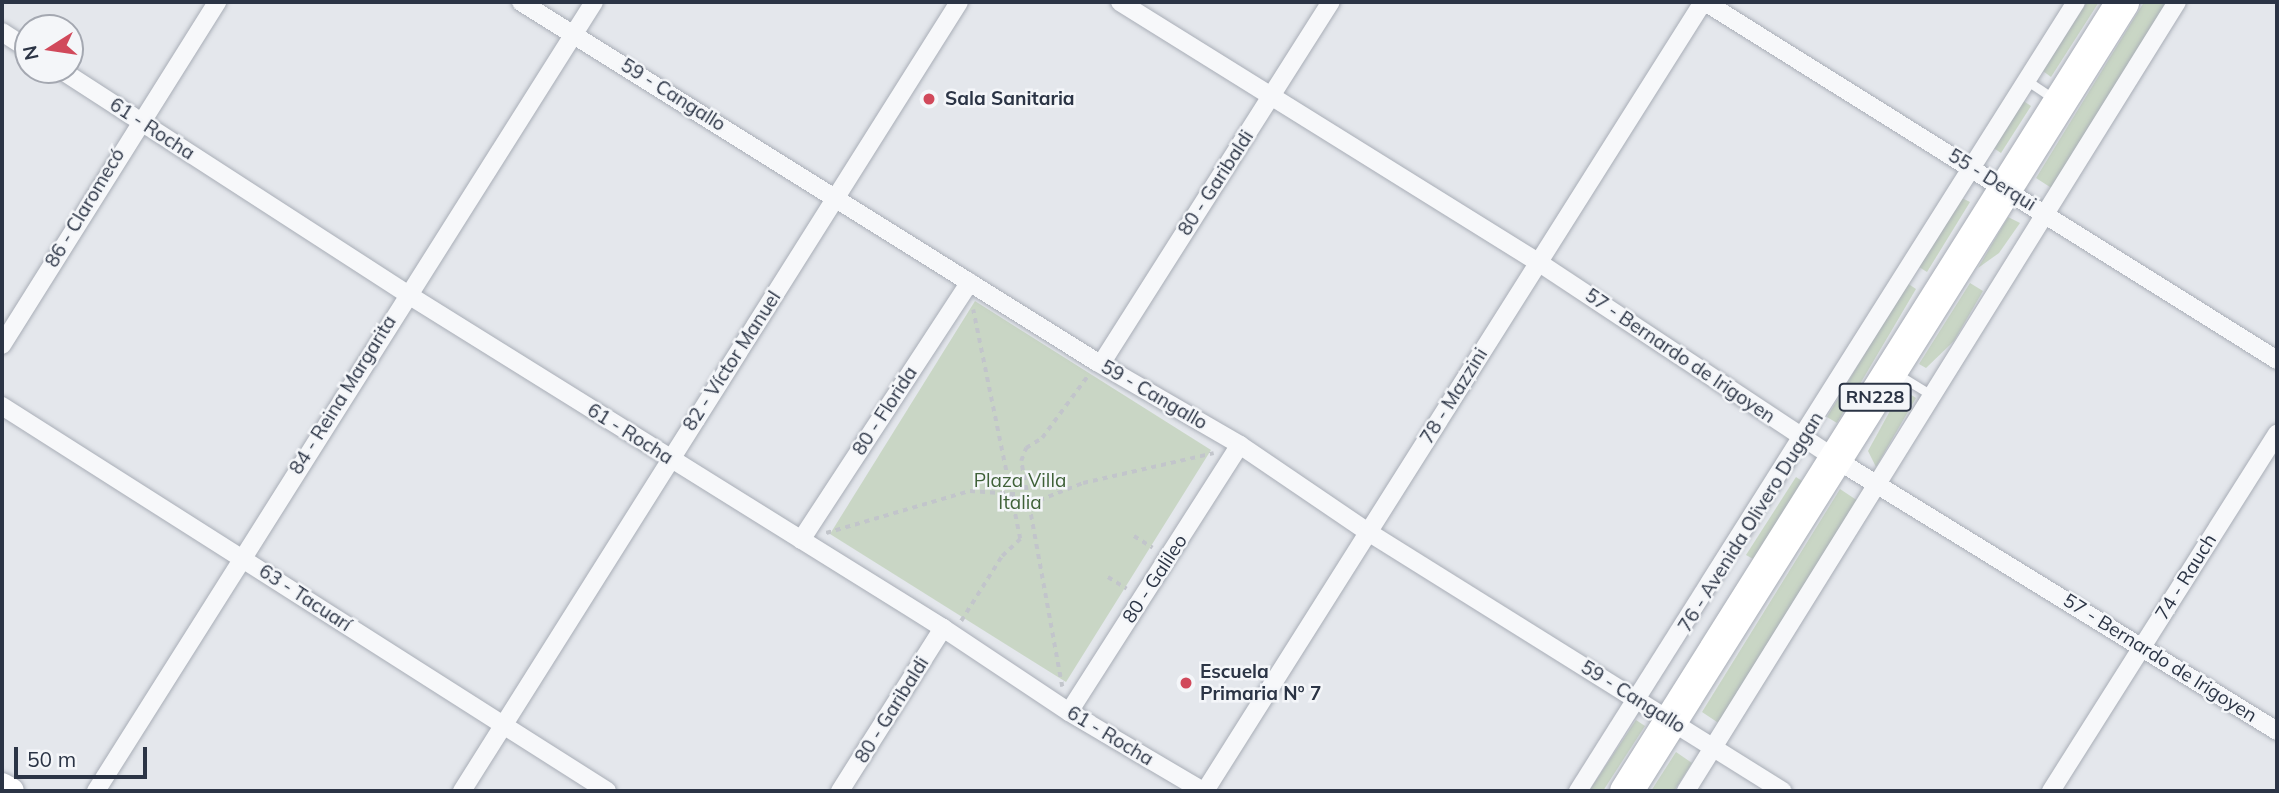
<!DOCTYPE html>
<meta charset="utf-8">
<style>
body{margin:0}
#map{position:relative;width:2279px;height:793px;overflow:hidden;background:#e4e7ec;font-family:Mulish,sans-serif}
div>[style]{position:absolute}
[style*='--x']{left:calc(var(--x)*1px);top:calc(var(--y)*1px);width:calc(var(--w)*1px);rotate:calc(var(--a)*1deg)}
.green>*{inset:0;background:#c9d6c5}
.path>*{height:3.5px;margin-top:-1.75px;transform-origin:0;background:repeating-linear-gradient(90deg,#c2c5cb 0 5px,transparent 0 10px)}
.roads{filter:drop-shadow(0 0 2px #a9aeb7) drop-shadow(0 0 2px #a9aeb7)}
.lane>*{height:9px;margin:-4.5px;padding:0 4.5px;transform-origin:4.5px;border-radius:4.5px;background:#f7f8fa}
.street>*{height:18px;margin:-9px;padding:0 9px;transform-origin:9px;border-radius:9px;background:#f7f8fa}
.secondary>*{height:26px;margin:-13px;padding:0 13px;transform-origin:13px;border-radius:13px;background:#fff}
.highway>*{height:33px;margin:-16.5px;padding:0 16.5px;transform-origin:16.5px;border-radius:16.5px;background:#fff}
.dots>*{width:19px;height:19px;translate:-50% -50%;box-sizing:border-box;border:4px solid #f4f6f9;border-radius:50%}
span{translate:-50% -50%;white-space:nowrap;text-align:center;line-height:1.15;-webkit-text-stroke:5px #f4f6f9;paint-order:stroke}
.shield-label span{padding:2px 5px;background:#f4f6f9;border:2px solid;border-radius:5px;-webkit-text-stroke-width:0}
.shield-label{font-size:18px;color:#2b3445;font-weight:700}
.street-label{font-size:19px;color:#2b3445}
.poi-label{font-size:19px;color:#2b3445;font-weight:700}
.left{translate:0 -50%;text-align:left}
.park-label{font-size:19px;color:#3f6138}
.frame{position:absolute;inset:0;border:4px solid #2b3445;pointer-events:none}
.north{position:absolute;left:14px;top:14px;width:70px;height:70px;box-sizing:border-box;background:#f4f6f9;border:2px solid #a4a8b1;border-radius:50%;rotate:258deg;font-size:19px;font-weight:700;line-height:28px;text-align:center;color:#2b3445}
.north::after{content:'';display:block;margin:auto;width:24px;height:32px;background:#d1495b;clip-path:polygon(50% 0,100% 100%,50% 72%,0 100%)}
.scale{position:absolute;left:14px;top:747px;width:133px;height:32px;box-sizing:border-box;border:4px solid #2b3445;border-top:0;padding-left:9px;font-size:21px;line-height:24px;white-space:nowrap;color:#2b3445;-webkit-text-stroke:5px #f4f6f9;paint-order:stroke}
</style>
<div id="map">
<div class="green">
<i style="clip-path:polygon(2087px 2px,2099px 2px,2051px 77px,2043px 71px)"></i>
<i style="clip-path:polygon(2144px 2px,2168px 2px,2053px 189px,2036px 178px)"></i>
<i style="clip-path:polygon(2022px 100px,2031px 106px,2001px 153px,1992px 147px)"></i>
<i style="clip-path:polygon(1962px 198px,1970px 202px,1927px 272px,1919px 267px)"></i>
<i style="clip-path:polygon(2008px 217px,2020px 223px,1999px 253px,1978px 268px)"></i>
<i style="clip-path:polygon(1907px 283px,1916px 289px,1837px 423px,1827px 417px)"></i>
<i style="clip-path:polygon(1970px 283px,1983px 291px,1954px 341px,1926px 368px,1919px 364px)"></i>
<i style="clip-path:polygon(975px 301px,1211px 450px,1066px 682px,830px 534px)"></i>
<i style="clip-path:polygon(1902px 389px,1916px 398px,1876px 467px,1868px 451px)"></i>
<i style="clip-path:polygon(1796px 477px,1802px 481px,1753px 559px,1746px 555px)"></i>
<i style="clip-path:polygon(1840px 489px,1858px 501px,1720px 724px,1702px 712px)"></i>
<i style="clip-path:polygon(1636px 720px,1645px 726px,1603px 791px,1589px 791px)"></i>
<i style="clip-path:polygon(1676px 752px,1692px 763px,1674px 791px,1651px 791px)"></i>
</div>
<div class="path">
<i style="--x:1030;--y:504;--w:57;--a:-21.6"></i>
<i style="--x:1083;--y:483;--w:134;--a:-12.9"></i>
<i style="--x:826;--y:533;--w:150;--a:-16.3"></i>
<i style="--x:970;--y:491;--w:58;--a:3.9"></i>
<i style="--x:1134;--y:536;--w:22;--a:32"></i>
<i style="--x:1108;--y:577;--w:22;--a:32"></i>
<i style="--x:961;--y:621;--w:77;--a:-57.8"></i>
<i style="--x:1002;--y:556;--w:25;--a:-43"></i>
<i style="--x:1020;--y:539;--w:234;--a:-101.6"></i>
<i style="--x:1062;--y:687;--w:230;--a:-100.3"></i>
<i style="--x:1021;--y:461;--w:14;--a:-69"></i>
<i style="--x:1026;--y:448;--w:19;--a:-32"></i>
<i style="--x:1042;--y:438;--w:76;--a:-53.6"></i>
</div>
<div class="roads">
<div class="lane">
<i style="--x:2026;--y:80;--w:34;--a:34"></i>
<i style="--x:1897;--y:374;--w:42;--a:31.4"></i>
</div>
<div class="street">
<i style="--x:521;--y:2;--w:679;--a:32.01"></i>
<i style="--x:1097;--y:362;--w:165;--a:30.1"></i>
<i style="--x:1240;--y:445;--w:155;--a:34.2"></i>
<i style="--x:1368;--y:532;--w:489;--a:32"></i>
<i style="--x:1120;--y:2;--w:492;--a:31.9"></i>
<i style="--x:1538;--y:262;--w:359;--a:33.5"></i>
<i style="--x:1837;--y:460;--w:517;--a:31.63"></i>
<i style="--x:1705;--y:2;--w:675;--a:32.04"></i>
<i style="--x:2;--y:32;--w:31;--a:33"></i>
<i style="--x:61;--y:70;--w:412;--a:32.9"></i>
<i style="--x:407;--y:294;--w:632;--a:31.93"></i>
<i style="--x:943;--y:628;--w:151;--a:33.7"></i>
<i style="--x:1069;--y:712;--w:156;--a:30.5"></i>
<i style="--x:2;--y:345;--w:405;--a:-57.9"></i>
<i style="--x:1101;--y:364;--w:429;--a:-57.6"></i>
<i style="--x:2;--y:406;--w:717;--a:32.47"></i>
<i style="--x:801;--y:540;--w:308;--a:-56.8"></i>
<i style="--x:1069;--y:712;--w:317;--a:-57.4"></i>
<i style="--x:96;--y:791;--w:933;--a:-57.74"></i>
<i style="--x:462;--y:791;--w:932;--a:-57.79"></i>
<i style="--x:840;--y:791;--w:193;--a:-57.7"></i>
<i style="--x:1205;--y:791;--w:933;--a:-57.74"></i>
<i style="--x:1578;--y:791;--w:933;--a:-57.74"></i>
<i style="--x:1686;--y:791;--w:929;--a:-58.11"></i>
<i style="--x:2051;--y:791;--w:423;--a:-57.7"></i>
</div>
<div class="secondary">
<i style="--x:2;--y:786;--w:10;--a:29"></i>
</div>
<div class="highway">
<i style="--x:1626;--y:791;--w:932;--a:-57.84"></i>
</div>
</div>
<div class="dots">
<i style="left:929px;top:99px;background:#d1495b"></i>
<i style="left:1186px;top:683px;background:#d1495b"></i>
</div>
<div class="shield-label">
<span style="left:1875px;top:397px">RN228</span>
</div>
<div class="street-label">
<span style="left:673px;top:95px;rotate:32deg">59 - Cangallo</span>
<span style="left:152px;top:129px;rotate:33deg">61 - Rocha</span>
<span style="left:1992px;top:180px;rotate:32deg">55 - Derqui</span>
<span style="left:1216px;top:183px;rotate:-57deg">80 - Garibaldi</span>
<span style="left:85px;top:208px;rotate:-59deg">86 - Claromecó</span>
<span style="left:1680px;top:356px;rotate:34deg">57 - Bernardo de Irigoyen</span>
<span style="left:732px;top:361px;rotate:-57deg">82 - Víctor Manuel</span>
<span style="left:343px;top:395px;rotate:-58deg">84 - Reina Margarita</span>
<span style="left:1154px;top:395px;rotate:30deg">59 - Cangallo</span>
<span style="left:1454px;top:396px;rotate:-58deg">78 - Mazzini</span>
<span style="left:885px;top:411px;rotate:-57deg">80 - Florida</span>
<span style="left:630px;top:434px;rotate:32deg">61 - Rocha</span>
<span style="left:1751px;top:522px;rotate:-58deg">76 - Avenida Olivero Duggan</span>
<span style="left:2186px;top:577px;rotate:-58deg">74 - Rauch</span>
<span style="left:1155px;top:579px;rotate:-57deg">80 - Galileo</span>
<span style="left:305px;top:598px;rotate:33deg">63 - Tacuarí</span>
<span style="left:2160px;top:658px;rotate:32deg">57 - Bernardo de Irigoyen</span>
<span style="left:1633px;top:697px;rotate:32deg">59 - Cangallo</span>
<span style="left:892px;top:710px;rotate:-58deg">80 - Garibaldi</span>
<span style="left:1110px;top:736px;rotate:31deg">61 - Rocha</span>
</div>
<div class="poi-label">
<span class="left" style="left:945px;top:99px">Sala Sanitaria</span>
<span class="left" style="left:1200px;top:683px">Escuela<br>Primaria N° 7</span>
</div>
<div class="park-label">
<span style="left:1020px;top:492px">Plaza Villa<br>Italia</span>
</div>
<div class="frame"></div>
<div class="north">N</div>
<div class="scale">50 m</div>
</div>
